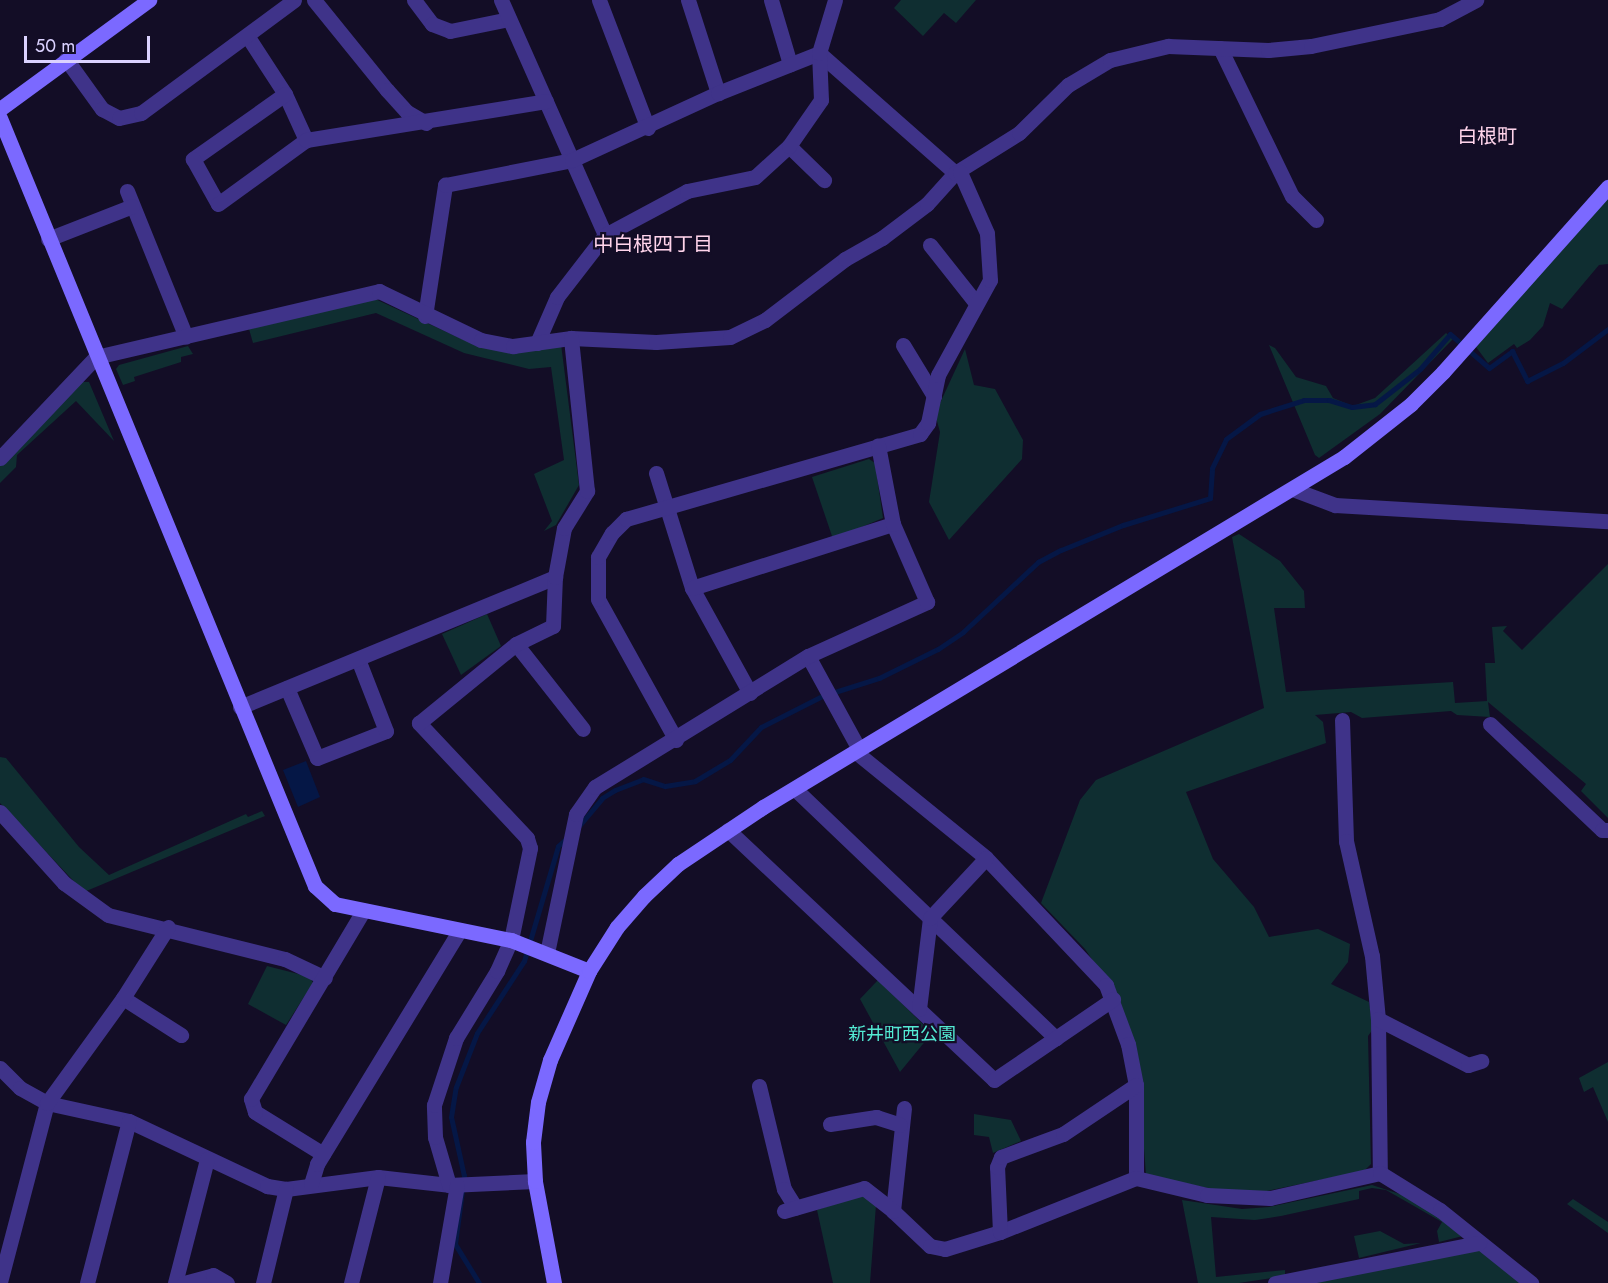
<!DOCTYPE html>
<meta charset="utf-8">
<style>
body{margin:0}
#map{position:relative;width:1608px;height:1283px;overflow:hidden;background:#130d26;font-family:Jost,"Noto Sans JP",sans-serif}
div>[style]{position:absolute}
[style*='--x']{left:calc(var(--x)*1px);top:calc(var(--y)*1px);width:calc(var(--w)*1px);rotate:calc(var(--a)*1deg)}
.green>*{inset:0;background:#0f2e31}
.water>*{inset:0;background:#051746}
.stream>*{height:5px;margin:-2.5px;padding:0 2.5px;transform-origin:2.5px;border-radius:2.5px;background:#051746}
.street>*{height:15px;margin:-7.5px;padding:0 7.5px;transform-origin:7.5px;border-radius:7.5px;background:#3f3389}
.secondary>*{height:15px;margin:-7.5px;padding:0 7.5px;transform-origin:7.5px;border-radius:7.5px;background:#7b69ff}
span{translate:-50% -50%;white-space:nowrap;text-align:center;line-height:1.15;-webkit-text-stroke:4.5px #130d26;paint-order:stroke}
.park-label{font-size:18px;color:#53ead3}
.neighbourhood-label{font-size:20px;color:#ffd4eb}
.scale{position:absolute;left:24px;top:36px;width:126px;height:27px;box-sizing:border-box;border:3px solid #dbd2ff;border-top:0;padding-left:8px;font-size:18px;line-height:21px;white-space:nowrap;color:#dbd2ff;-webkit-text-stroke:4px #130d26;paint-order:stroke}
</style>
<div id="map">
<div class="green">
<i style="clip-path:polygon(901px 0,976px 0,956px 23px,944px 13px,923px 36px,894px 8px)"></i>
<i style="clip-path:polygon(1608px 193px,1608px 264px,1599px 265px,1562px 309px,1550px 303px,1543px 326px,1530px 340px,1517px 348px,1514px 344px,1488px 363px,1476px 347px)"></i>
<i style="clip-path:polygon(373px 298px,466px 341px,561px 344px,579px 485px,556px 525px,544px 531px,552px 521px,534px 474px,564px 460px,551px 367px,529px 369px,464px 353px,376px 313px,253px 343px,249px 329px)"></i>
<i style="clip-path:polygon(1446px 333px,1453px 339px,1380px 414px,1319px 458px,1315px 455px,1269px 345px,1275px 348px,1296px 377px,1326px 386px,1333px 398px,1353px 406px,1375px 398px)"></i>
<i style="clip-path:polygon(188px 346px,193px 354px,181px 357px,181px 362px,134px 377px,135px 381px,123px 385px,116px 369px,119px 365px)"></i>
<i style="clip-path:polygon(965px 349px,974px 385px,995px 389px,1023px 440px,1022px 459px,949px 540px,929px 502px,940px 432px,935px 414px)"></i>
<i style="clip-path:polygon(82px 382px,89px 382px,114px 441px,76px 401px,17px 455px,16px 467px,0 483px,0 464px)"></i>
<i style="clip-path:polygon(869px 459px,875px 463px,883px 518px,833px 539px,812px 477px)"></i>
<i style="clip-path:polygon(1239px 534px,1280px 561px,1304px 591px,1305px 608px,1274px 608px,1286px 692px,1453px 682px,1455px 703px,1487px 701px,1485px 663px,1495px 663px,1492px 627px,1507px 626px,1503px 631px,1522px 650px,1608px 564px,1608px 818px,1581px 791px,1586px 784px,1488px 702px,1490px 717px,1457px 715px,1451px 711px,1362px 718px,1351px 712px,1315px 715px,1323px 722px,1326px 743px,1186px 792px,1213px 859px,1254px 907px,1269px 937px,1318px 929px,1350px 944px,1348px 962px,1331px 984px,1369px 1002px,1373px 1029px,1368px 1036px,1371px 1164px,1364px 1171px,1262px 1192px,1231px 1193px,1146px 1175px,1137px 1057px,1110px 986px,1085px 949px,1041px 903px,1080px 800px,1096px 780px,1264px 708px,1232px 537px)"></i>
<i style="clip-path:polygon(487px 614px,501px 646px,461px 675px,442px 634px)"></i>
<i style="clip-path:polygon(0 757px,6px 758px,79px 847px,109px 875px,246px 814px,248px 817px,262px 811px,265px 816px,84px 892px,0 803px)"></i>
<i style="clip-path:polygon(267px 966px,310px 977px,313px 983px,286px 1025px,248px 1004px)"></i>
<i style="clip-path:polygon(878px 980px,932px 1033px,900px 1072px,860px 999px)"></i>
<i style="clip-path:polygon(1608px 1062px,1608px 1122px,1593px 1087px,1584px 1092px,1579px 1078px)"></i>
<i style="clip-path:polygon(974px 1114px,1011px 1120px,1021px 1141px,993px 1153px,989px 1137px,974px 1135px)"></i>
<i style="clip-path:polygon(1372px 1185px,1406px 1196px,1438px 1215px,1463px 1236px,1439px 1242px,1437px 1231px,1442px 1222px,1386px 1190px,1372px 1188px,1359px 1191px,1359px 1199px,1281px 1216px,1255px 1220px,1211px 1217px,1216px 1277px,1285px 1270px,1285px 1276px,1239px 1283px,1198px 1283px,1182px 1200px,1242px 1209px,1269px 1207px)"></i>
<i style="clip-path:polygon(864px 1193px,876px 1205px,870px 1283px,833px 1283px,817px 1210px)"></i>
<i style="clip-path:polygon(1573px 1199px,1608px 1222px,1608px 1233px,1567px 1204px)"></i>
<i style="clip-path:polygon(1380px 1231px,1404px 1244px,1421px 1243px,1359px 1258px,1354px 1236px)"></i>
<i style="clip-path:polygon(1478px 1249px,1523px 1283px,1304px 1283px)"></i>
</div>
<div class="water">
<i style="clip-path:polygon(306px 761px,320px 797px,298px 807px,283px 770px)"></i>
</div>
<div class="stream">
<i style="--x:578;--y:827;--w:38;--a:-50"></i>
<i style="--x:602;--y:798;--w:15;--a:-32"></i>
<i style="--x:615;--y:790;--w:30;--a:-21"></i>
<i style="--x:643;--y:779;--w:23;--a:18"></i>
<i style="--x:665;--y:786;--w:30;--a:-9"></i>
<i style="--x:695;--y:781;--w:41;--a:-31"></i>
<i style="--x:730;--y:760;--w:45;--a:-46.8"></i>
<i style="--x:761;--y:727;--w:68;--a:-26.9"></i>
<i style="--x:822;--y:696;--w:60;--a:-17.5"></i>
<i style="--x:879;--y:678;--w:66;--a:-26.2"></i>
<i style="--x:938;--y:649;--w:30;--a:-34"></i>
<i style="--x:963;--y:632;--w:103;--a:-43"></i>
<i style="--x:1038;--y:562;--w:26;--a:-28"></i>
<i style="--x:1061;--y:550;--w:67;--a:-22"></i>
<i style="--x:1123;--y:525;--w:91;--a:-17.2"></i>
<i style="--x:1210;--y:498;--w:30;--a:-86"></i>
<i style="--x:1212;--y:468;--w:32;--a:-64"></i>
<i style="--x:1226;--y:439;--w:42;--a:-36.3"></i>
<i style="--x:1260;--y:414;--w:46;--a:-17.7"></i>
<i style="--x:1304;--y:400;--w:25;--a:0"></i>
<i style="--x:1329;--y:400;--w:24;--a:17"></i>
<i style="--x:1352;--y:407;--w:23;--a:-7"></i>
<i style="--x:1375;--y:404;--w:57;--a:-37.9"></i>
<i style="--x:1420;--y:369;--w:46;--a:-49.4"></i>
<i style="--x:1450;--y:334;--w:52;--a:41.1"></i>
<i style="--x:1489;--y:368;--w:29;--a:-36"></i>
<i style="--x:1512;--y:351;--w:34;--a:63"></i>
<i style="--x:1527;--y:381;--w:40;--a:-26.6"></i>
<i style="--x:1563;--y:363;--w:56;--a:-37.1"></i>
<i style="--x:479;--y:1283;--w:46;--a:-121.6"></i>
<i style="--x:455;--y:1244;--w:69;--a:-82.5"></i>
<i style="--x:464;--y:1176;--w:60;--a:-102.4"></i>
<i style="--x:451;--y:1117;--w:30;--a:-81"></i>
<i style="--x:456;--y:1087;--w:58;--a:-68.7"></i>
<i style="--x:477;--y:1033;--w:86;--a:-56.9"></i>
<i style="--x:524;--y:961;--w:120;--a:-73.5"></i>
<i style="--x:558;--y:846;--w:13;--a:-42"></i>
</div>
<div class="street">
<i style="--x:314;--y:0;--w:116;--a:51"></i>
<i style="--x:387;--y:90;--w:30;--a:48"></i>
<i style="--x:407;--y:112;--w:22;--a:30"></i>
<i style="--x:414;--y:0;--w:30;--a:53"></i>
<i style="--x:432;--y:24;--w:19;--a:21"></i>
<i style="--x:450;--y:31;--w:60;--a:-11.5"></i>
<i style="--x:501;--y:0;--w:257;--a:66.1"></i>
<i style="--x:599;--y:0;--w:137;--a:69.1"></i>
<i style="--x:688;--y:0;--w:98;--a:72.1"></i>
<i style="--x:771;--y:0;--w:67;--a:73.5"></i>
<i style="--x:248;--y:37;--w:68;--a:57"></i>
<i style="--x:285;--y:94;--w:51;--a:65.5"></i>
<i style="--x:1220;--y:48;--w:165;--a:64.1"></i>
<i style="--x:1292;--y:196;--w:34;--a:45"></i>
<i style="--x:66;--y:59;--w:62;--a:54.2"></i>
<i style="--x:102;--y:109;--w:19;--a:28"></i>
<i style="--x:119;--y:118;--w:23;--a:-13"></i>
<i style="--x:141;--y:113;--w:190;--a:-36.4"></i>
<i style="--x:285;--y:94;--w:113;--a:144.8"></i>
<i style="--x:193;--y:159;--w:51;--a:60.9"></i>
<i style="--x:218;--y:204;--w:109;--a:-36"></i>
<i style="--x:306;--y:140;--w:243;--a:-9.2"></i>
<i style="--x:789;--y:146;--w:49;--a:44.2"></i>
<i style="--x:127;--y:191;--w:157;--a:68"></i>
<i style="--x:48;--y:239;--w:90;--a:-21.4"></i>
<i style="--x:930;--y:245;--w:74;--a:51.6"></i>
<i style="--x:425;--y:316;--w:133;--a:-81.3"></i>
<i style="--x:445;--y:185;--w:129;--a:-11.1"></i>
<i style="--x:572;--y:160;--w:161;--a:-24.7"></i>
<i style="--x:718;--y:93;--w:109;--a:-21.6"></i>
<i style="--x:819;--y:53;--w:181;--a:41.4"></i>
<i style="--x:537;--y:343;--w:50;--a:-66.5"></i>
<i style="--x:557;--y:297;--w:78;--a:-52.3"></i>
<i style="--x:605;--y:235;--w:93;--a:-28.2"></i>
<i style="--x:687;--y:191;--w:69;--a:-11.6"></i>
<i style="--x:755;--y:177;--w:46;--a:-42.4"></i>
<i style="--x:789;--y:146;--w:56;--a:-55.2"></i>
<i style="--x:821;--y:100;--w:47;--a:-92.4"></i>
<i style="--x:819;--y:53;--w:55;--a:-73.2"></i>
<i style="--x:903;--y:345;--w:60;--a:58.7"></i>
<i style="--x:0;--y:458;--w:139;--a:-46.5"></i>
<i style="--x:96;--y:357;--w:291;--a:-13.1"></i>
<i style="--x:379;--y:291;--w:113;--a:25.7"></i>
<i style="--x:481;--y:340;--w:33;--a:11"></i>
<i style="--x:513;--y:346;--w:59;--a:-7.9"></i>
<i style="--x:571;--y:338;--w:85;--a:2.7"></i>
<i style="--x:656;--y:342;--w:74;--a:-3.9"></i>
<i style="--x:730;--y:337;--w:39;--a:-26"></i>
<i style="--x:765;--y:320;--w:101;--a:-37.3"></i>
<i style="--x:845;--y:259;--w:43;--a:-29.6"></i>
<i style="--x:882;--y:238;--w:56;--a:-37.1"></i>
<i style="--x:927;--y:204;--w:42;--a:-47.9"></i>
<i style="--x:955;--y:173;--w:75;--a:-32"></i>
<i style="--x:1019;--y:133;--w:69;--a:-44.4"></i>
<i style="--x:1068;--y:85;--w:49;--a:-30.8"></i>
<i style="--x:1110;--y:60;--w:60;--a:-13.6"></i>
<i style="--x:1168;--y:46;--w:100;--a:2.3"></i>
<i style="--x:1268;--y:50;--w:43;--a:-5.3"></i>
<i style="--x:1311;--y:46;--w:132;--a:-11.8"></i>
<i style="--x:1440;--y:19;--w:41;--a:-27.8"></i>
<i style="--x:656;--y:473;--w:121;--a:72.6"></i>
<i style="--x:692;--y:588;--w:120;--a:61.1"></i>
<i style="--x:1295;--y:490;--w:43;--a:20.6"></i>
<i style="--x:1335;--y:505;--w:273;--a:3.4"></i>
<i style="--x:692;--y:588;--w:211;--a:-17.7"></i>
<i style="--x:516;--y:644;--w:108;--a:51.8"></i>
<i style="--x:808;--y:656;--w:108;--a:61.3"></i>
<i style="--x:287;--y:688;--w:76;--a:66.8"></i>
<i style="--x:317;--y:758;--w:74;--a:-21.4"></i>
<i style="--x:386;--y:731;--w:77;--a:-111.3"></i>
<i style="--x:240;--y:707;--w:341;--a:-22.4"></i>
<i style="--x:1342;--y:720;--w:121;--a:88.1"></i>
<i style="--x:1346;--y:841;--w:118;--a:77.3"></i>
<i style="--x:1372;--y:956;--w:63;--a:84.6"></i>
<i style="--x:1378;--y:1019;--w:154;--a:89.3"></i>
<i style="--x:1490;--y:724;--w:154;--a:43.4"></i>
<i style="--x:1602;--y:830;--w:6;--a:0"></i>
<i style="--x:676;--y:740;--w:161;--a:-119"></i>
<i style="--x:598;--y:599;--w:42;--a:-90"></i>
<i style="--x:598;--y:557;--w:28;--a:-60"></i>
<i style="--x:612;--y:533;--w:20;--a:-45"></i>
<i style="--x:626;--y:519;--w:306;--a:-16.1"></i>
<i style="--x:920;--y:434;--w:14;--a:-54"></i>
<i style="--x:928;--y:423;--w:49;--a:-78.2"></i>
<i style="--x:938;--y:375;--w:108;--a:-61.3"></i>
<i style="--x:990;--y:280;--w:47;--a:-93.7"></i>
<i style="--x:987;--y:233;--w:67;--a:-113.9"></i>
<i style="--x:857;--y:753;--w:166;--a:39.1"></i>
<i style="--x:986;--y:858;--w:175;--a:46.6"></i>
<i style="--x:1106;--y:985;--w:63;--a:69.6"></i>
<i style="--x:1128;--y:1044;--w:42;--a:79"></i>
<i style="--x:1136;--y:1085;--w:93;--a:90"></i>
<i style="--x:795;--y:789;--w:361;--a:43.7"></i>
<i style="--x:0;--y:812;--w:96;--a:48"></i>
<i style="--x:64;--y:883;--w:54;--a:36"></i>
<i style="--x:108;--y:915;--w:182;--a:14"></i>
<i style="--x:285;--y:959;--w:44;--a:25.4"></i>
<i style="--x:728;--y:830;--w:365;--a:43.2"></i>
<i style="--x:994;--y:1080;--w:144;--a:-34.2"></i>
<i style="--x:547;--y:953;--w:142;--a:-78.2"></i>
<i style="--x:576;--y:814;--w:33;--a:-55"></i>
<i style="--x:595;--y:787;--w:250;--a:-31.6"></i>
<i style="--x:808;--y:656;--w:131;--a:-24.4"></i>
<i style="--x:927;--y:602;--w:85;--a:-113.6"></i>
<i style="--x:893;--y:524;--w:80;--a:-100.8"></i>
<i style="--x:123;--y:998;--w:69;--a:32.5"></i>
<i style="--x:919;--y:1009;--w:92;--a:-83.1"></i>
<i style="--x:930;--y:918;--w:82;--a:-47"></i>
<i style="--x:1378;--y:1019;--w:101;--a:27.1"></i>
<i style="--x:1468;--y:1065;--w:14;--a:-17"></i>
<i style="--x:0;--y:1068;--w:28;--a:45"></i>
<i style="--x:20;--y:1088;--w:31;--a:29"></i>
<i style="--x:47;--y:1103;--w:84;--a:12.4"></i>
<i style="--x:129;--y:1121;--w:153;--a:25.2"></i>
<i style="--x:267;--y:1186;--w:19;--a:9"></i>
<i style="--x:286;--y:1189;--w:93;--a:-7.4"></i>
<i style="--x:378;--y:1177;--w:71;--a:6.4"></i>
<i style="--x:449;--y:1185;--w:86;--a:-2.7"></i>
<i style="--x:759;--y:1086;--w:106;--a:76.4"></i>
<i style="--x:784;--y:1189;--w:22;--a:58"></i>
<i style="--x:904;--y:1108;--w:104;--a:96.1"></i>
<i style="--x:893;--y:1211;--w:51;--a:43.4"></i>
<i style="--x:930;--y:1246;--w:15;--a:11"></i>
<i style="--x:945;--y:1249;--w:58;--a:-17.2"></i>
<i style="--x:1000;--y:1232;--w:146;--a:-21.7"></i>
<i style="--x:1136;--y:1178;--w:73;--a:13.5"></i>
<i style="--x:1207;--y:1195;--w:63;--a:2.7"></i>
<i style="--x:1270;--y:1198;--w:113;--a:-12.8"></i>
<i style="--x:1380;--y:1173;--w:70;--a:31.7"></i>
<i style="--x:1440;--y:1210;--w:117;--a:38.7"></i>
<i style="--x:830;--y:1124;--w:47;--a:-8.7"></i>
<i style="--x:876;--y:1117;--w:25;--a:18"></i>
<i style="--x:323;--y:1154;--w:80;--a:-148.3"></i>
<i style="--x:255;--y:1112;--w:14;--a:-107"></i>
<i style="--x:251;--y:1099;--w:219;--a:-59.2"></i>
<i style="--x:311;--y:1184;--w:21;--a:-73"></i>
<i style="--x:317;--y:1164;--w:274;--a:-58.6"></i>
<i style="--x:449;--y:1185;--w:50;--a:-106.3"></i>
<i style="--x:435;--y:1137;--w:32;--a:-92"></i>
<i style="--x:434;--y:1105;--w:71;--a:-71.8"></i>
<i style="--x:456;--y:1038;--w:79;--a:-58.5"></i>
<i style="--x:497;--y:971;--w:34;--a:-66"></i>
<i style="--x:511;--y:940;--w:94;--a:-78.3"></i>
<i style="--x:530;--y:848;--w:10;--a:-107"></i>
<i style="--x:527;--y:838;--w:158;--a:-133.2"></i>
<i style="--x:419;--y:723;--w:125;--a:-39.2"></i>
<i style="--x:516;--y:644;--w:41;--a:-25.9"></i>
<i style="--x:553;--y:626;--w:49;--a:-87.7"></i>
<i style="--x:555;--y:577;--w:50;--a:-79.6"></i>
<i style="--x:564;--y:528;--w:44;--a:-58.1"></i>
<i style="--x:587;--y:491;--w:154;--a:-96"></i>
<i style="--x:784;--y:1211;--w:83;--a:-16"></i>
<i style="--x:864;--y:1188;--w:37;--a:38"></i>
<i style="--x:1000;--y:1232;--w:65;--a:-92.6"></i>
<i style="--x:997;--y:1167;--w:11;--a:-68"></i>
<i style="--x:1001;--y:1157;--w:66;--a:-20.4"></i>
<i style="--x:1063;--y:1134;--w:88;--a:-33.9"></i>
<i style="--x:0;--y:1282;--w:185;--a:-75.3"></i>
<i style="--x:47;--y:1103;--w:130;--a:-54.1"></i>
<i style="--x:123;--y:998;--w:84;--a:-57.6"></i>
<i style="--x:87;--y:1283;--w:167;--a:-75.5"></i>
<i style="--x:175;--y:1283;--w:128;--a:-75.5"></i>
<i style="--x:184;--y:1283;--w:30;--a:-15"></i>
<i style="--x:213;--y:1275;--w:16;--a:30"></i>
<i style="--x:263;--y:1283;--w:97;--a:-76.3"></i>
<i style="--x:351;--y:1283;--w:109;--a:-75.7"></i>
<i style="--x:440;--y:1283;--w:99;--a:-80.2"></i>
<i style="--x:1275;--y:1283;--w:208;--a:-11.1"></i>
</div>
<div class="secondary">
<i style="--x:0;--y:109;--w:185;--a:-36.2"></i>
<i style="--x:0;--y:118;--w:830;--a:67.7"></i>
<i style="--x:315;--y:886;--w:27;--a:42"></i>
<i style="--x:335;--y:904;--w:180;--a:11.6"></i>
<i style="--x:511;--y:940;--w:84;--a:21.7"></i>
<i style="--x:554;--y:1283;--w:104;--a:-100.6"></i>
<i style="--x:535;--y:1181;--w:39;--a:-93"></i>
<i style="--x:533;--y:1142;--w:40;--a:-82.9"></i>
<i style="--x:538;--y:1102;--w:44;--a:-74.1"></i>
<i style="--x:550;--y:1060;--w:97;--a:-66.3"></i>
<i style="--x:589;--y:971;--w:52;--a:-57.5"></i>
<i style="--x:617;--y:927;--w:41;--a:-48.9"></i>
<i style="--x:644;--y:896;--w:47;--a:-43.3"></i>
<i style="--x:678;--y:864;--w:102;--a:-33.8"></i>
<i style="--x:763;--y:807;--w:678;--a:-31.07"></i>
<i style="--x:1344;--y:457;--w:85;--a:-38.3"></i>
<i style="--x:1411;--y:404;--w:45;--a:-45"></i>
<i style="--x:1443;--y:372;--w:248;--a:-48.3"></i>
</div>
<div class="park-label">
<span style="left:902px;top:1034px">新井町西公園</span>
</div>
<div class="neighbourhood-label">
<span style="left:1487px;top:136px">白根町</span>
<span style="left:653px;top:244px">中白根四丁目</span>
</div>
<div class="scale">50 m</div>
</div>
